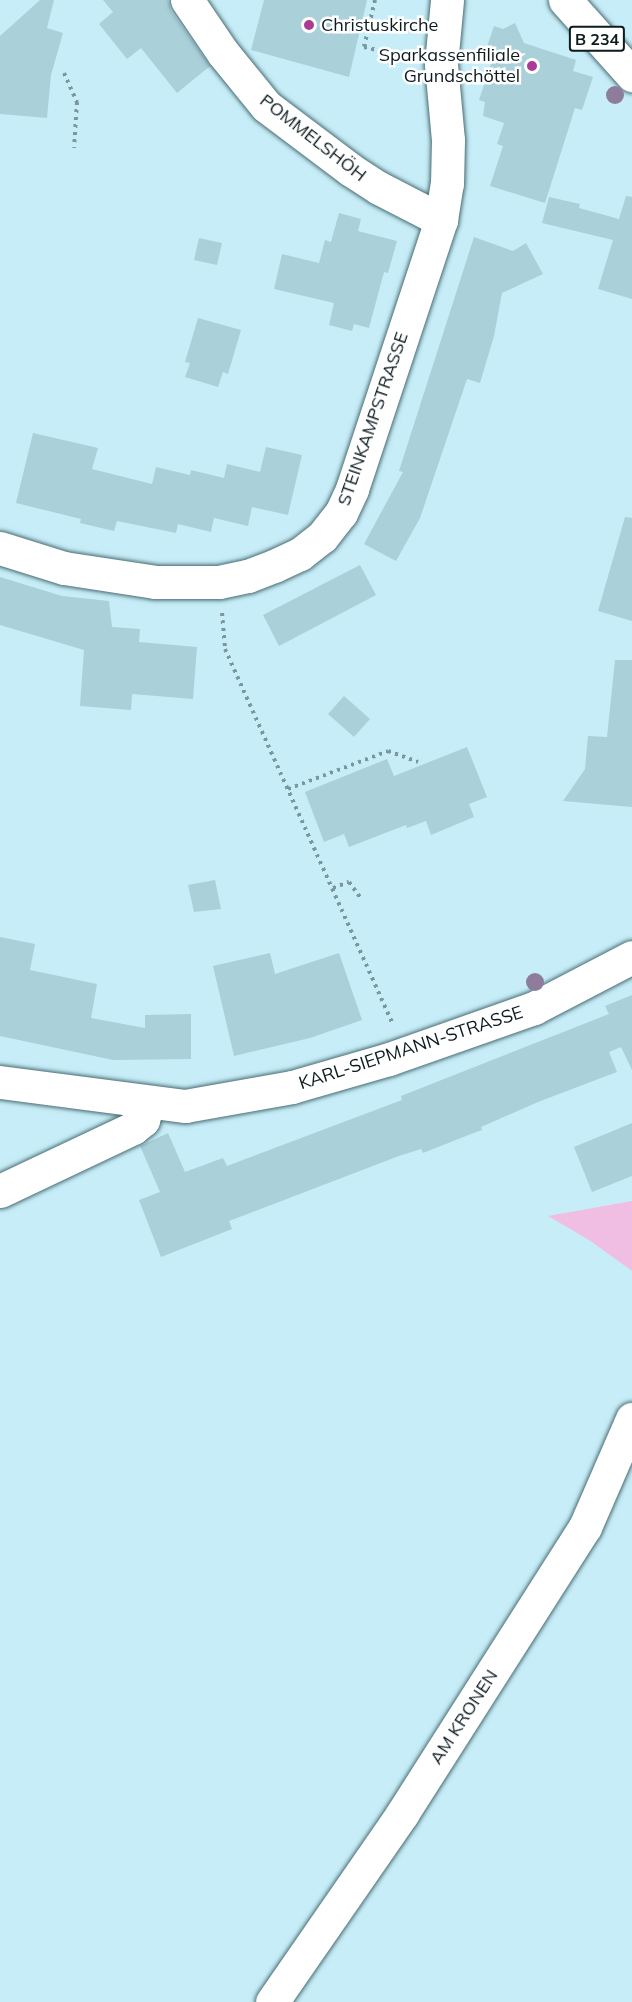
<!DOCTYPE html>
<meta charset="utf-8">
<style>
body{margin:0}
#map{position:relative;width:632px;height:2002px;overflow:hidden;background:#c7eef8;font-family:Mulish,sans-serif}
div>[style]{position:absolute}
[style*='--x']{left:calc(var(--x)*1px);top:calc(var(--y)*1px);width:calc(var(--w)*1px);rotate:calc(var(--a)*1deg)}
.green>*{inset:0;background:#f0bee3}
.building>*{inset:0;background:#aad0d9}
.path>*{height:4px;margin-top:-2px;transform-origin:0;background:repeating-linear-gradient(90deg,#7a979f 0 3px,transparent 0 7.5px)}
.roads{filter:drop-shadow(0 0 2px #496c74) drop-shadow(0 0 2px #496c74)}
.minor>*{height:33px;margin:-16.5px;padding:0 16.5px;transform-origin:16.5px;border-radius:16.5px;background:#fff}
.major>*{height:33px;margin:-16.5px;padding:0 16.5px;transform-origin:16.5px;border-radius:16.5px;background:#fff}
.trees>*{width:18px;height:18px;margin:-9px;border-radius:50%;background:#8e7c9d}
.dots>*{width:16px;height:16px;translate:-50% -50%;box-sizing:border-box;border:3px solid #fff;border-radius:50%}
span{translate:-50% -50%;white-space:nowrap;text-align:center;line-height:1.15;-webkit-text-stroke:5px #fff;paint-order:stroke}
.shield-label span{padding:2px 4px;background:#fff;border:2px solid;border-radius:4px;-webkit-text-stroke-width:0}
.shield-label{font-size:16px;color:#0d1b1f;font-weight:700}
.poi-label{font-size:18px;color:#0d1b1f}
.left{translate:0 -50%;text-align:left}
.right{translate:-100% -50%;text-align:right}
.street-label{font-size:18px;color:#0d1b1f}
</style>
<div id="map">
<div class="green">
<i style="clip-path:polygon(632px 1201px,632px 1271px,589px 1240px,548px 1216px)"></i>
</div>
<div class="building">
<i style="clip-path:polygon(40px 0,54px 0,47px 28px,63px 33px,51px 75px,47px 118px,0 114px,0 36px)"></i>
<i style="clip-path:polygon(103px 0,168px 0,171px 11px,210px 66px,177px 93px,141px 48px,127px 59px,99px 24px,113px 12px)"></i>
<i style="clip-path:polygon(264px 0,367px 0,349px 77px,251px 50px)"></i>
<i style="clip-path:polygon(515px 23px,524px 43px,576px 60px,573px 71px,593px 77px,582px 110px,575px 108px,545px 203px,490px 186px,503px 146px,497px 144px,504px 123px,483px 116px,485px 102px,479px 100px,492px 61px,483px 58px,494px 26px,503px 29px)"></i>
<i style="clip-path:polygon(626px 196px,632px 197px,632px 299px,598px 289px,613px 240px,542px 223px,549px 197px,580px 204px,579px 208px,619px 219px)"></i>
<i style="clip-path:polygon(339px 213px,361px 219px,358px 231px,397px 241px,388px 273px,384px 272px,369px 328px,354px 324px,352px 331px,329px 325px,334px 303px,274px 289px,282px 254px,319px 263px,325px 240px,331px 242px)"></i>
<i style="clip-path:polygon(474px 237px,513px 251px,526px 243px,543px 274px,502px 293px,494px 336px,480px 383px,467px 379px,420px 518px,396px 561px,364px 544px,403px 472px,399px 471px)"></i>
<i style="clip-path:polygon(199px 238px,222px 243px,217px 265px,194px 260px)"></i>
<i style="clip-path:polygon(198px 318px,241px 330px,228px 374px,223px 372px,218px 387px,185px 377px,190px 363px,185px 362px)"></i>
<i style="clip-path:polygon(33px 433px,98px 448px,92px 469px,152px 484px,156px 467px,190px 475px,191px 470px,224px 478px,227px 464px,260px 472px,266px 447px,302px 455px,288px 515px,252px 507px,248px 526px,214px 518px,211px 532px,178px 524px,176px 533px,117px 521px,114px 531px,80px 523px,81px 519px,16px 503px)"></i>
<i style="clip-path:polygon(625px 517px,632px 518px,632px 621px,598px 611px)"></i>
<i style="clip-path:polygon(360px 565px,376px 595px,279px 646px,263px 615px)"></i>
<i style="clip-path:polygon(0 577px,62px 596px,109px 601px,112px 627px,140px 629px,139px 642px,197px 647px,193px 699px,132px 694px,131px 710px,80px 706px,84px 650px,0 625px)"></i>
<i style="clip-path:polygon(615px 660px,632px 660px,632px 807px,563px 801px,585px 769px,588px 736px,607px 737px)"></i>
<i style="clip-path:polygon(344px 696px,370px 719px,354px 737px,328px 714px)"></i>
<i style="clip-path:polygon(467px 747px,487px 797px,469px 804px,474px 817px,431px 835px,426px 821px,407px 828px,406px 825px,349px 847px,344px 834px,324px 842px,305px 792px,387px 759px,394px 776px)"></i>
<i style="clip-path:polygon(215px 880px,221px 909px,194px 912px,188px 885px)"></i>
<i style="clip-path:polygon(0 937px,35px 944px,30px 970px,97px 984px,91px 1018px,145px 1028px,145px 1015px,191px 1014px,191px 1059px,113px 1060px,0 1036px)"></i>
<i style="clip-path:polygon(270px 953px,275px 974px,339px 953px,362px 1020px,310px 1038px,234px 1056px,213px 966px)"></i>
<i style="clip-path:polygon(632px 995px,632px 1070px,621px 1047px,609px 1052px,617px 1072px,538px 1102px,481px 1127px,482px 1130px,471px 1134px,423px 1153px,421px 1149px,399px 1156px,229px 1221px,232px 1229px,161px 1257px,139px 1200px,160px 1192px,140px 1146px,168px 1133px,185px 1172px,223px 1158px,227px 1166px,402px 1100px,401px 1096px,609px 1014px,605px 1006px)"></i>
<i style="clip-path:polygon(632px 1123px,632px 1176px,592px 1192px,574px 1147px)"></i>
</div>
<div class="path">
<i style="--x:375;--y:0;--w:48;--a:103.2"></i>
<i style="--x:364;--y:47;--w:48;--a:13.2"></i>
<i style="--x:64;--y:73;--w:32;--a:66"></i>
<i style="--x:77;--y:102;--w:46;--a:93.7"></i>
<i style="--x:222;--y:613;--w:36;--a:85"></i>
<i style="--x:225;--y:649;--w:412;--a:65.9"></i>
<i style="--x:288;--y:789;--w:107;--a:-20.8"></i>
<i style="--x:388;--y:751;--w:32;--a:20"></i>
<i style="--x:333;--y:888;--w:17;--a:-21"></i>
<i style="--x:349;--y:882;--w:22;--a:54"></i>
</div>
<div class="roads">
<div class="minor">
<i style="--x:187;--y:0;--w:64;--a:55.8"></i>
<i style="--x:223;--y:53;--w:68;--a:50.9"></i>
<i style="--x:266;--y:106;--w:106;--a:37"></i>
<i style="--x:351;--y:170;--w:33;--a:33"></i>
<i style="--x:379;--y:188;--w:70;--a:27.3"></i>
<i style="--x:0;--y:548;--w:67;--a:17.4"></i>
<i style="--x:64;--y:568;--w:92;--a:8.7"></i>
<i style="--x:155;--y:582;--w:64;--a:0"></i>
<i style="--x:219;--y:582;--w:30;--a:-12"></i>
<i style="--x:248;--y:576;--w:28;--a:-21"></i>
<i style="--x:274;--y:566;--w:29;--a:-25"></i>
<i style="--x:300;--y:554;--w:28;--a:-38"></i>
<i style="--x:322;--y:537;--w:31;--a:-52"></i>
<i style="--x:341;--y:513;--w:26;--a:-65"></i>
<i style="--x:352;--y:489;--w:283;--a:-71.7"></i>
<i style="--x:441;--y:220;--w:36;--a:-81"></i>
<i style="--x:447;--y:184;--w:44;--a:-88.7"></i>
<i style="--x:448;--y:140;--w:76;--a:-95.3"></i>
<i style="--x:441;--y:64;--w:64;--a:-84.6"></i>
<i style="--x:0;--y:1082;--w:187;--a:7.4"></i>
<i style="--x:185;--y:1106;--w:109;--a:-10.1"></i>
<i style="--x:292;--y:1087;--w:101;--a:-16.1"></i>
<i style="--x:389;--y:1059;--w:154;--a:-19.4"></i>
<i style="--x:534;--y:1008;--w:110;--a:-27.5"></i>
<i style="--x:0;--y:1191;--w:147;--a:-25.3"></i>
<i style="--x:133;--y:1128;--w:13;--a:-39"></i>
<i style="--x:143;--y:1120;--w:18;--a:-74"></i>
<i style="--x:272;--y:2002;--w:229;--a:-55.3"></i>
<i style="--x:402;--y:1814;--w:340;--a:-57.5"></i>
<i style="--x:585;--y:1527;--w:118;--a:-66.5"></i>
</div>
<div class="major">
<i style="--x:565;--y:0;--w:101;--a:48.2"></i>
</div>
</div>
<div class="trees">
<i style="left:615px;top:95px"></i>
<i style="left:535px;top:982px"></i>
</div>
<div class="dots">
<i style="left:309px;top:25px;background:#ac3b97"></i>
<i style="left:532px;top:66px;background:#ac3b97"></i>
</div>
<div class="shield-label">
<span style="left:597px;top:39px">B 234</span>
</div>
<div class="poi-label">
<span class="left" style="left:321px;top:25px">Christuskirche</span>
<span class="right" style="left:520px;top:66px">Sparkassenfiliale<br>Grundschöttel</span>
</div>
<div class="street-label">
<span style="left:313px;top:138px;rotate:38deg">POMMELSHÖH</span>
<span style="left:373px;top:419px;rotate:-71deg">STEINKAMPSTRASSE</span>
<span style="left:411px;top:1048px;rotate:-18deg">KARL-SIEPMANN-STRASSE</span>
<span style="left:464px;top:1717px;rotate:-57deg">AM KRONEN</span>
</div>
</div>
